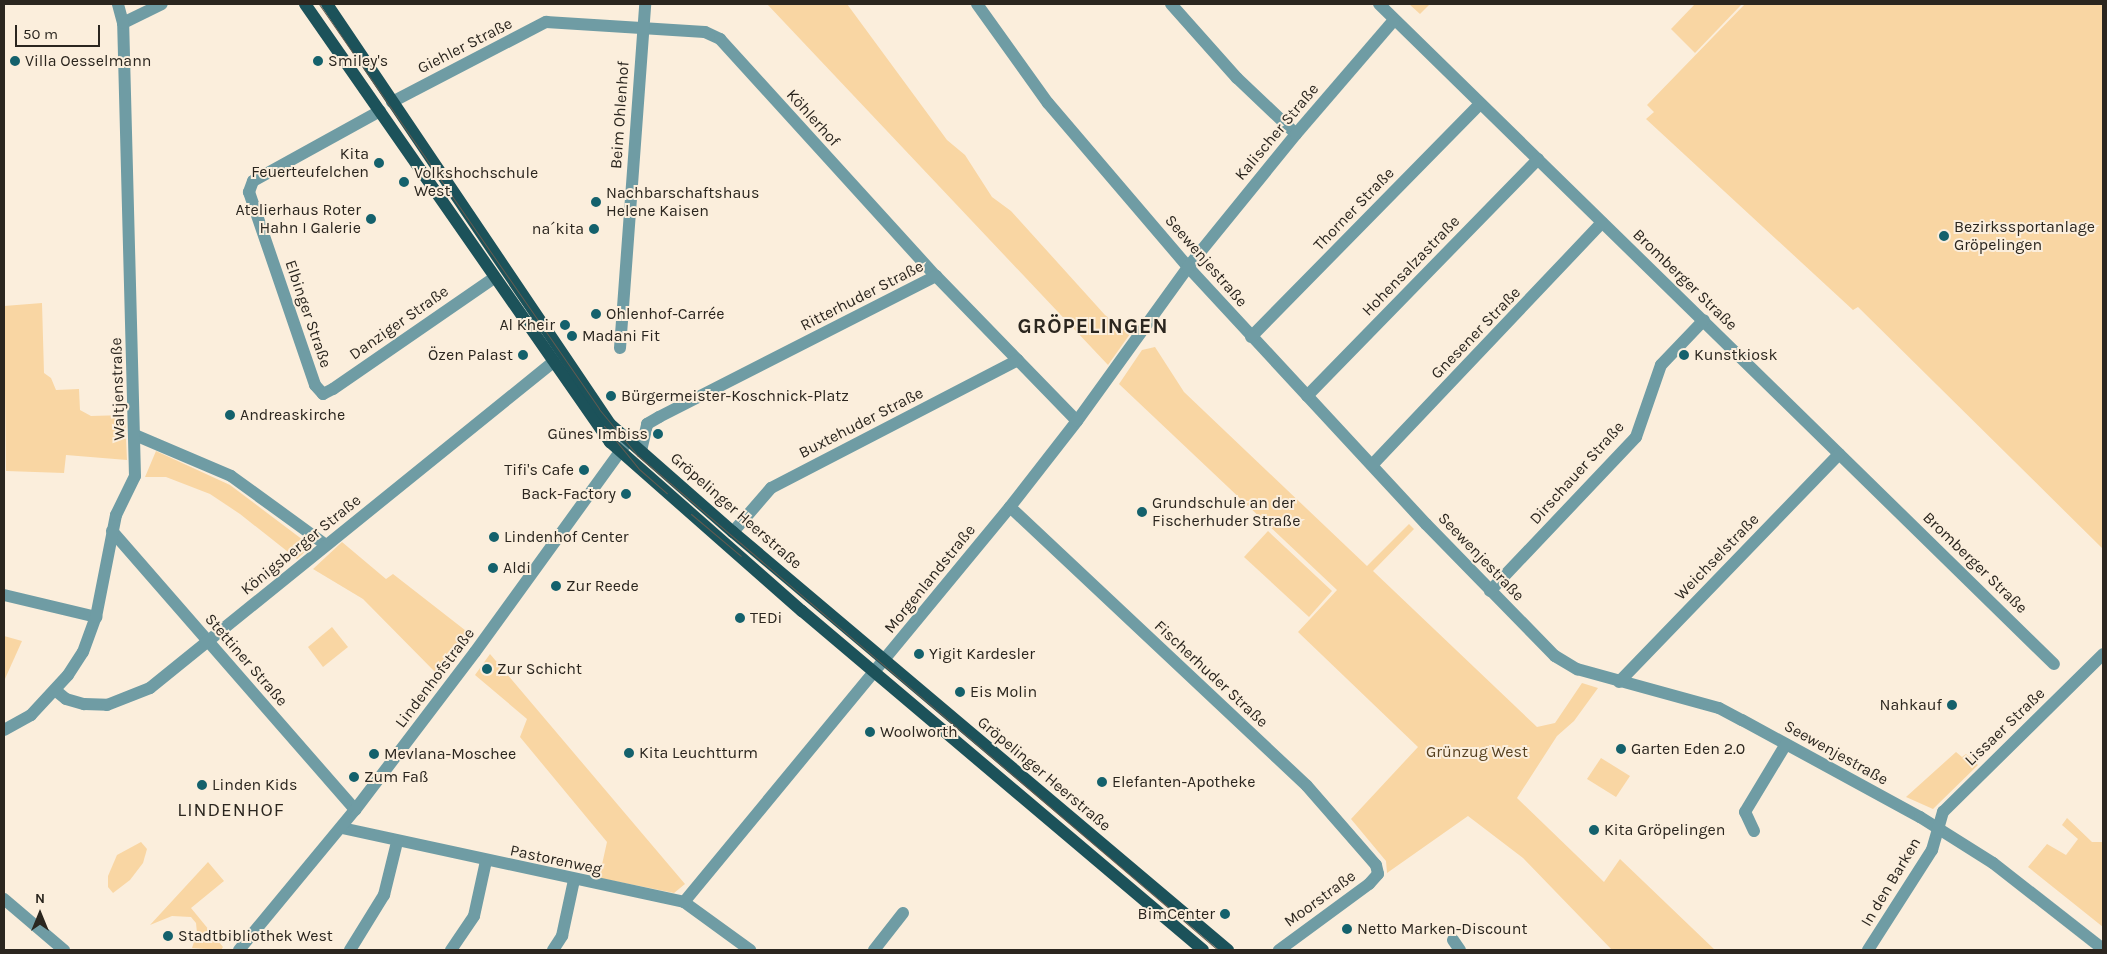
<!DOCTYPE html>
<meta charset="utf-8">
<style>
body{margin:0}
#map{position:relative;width:2107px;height:954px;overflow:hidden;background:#fbeedc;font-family:Karla,sans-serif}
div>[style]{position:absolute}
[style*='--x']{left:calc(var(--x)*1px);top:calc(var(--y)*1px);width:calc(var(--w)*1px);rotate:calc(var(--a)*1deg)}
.green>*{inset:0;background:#f9d6a3}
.minor>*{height:12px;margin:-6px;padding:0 6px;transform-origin:6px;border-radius:6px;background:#6f9ca4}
.major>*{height:12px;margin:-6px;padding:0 6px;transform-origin:6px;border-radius:6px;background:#1c525a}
.tram>*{height:1px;margin:-0.5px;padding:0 0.5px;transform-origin:0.5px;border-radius:0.5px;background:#625b51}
.dots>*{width:14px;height:14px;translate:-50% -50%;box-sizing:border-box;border:2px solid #fbeedc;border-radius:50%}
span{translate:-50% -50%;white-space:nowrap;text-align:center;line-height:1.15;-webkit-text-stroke:4px #fbeedc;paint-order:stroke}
.street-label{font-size:16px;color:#2b261f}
.poi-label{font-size:16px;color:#2b261f}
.left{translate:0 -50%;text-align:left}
.right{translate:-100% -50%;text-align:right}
.park-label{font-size:16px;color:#574221}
.quarter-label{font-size:19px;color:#2b261f;letter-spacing:1px}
.district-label{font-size:21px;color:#2b261f;font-weight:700;letter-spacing:1px}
.frame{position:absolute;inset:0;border:5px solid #2b261f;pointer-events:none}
.north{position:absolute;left:15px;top:889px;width:50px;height:50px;-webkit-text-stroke:4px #fbeedc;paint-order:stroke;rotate:0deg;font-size:14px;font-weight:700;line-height:20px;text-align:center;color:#2b261f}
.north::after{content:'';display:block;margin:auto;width:18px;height:22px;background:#2b261f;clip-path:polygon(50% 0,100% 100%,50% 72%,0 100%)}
.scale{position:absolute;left:15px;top:25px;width:85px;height:22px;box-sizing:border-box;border:2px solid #2b261f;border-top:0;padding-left:6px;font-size:15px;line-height:18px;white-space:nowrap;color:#2b261f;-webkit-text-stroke:4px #fbeedc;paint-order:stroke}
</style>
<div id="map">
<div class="green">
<i style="clip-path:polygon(767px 4px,847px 4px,947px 140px,965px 155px,992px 197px,1011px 211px,1105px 315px,1130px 334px,1108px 365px)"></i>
<i style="clip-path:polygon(1409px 4px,1430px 4px,1420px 14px)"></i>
<i style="clip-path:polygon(1695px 4px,1742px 4px,1695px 53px,1671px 29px)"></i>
<i style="clip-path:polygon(1745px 4px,2103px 4px,2103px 549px,1858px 307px,1853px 310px,1646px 119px,1654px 112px,1647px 105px)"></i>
<i style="clip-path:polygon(42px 303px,44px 373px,51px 378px,56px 390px,79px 389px,80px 410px,91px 416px,125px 415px,127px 460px,66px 455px,64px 473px,6px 471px,4px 306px)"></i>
<i style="clip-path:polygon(1155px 347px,1184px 392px,1367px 566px,1409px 524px,1414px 529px,1373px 571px,1537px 727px,1555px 723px,1582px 683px,1598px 688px,1574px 721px,1557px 736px,1517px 798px,1604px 882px,1620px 859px,1715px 950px,1612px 950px,1523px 858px,1468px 816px,1387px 873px,1386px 861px,1351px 819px,1418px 747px,1298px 632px,1337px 590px,1119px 384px,1142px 350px)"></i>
<i style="clip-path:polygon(156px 451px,230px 485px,311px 546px,297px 559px,240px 514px,210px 494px,166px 477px,145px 477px)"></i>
<i style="clip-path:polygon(1268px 531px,1332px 591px,1309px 617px,1244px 557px)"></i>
<i style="clip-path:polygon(342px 542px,386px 579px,393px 574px,470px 634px,439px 676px,363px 599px,313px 569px)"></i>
<i style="clip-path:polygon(332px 627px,348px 647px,323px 667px,308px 647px)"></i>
<i style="clip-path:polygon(4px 636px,22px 641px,4px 681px)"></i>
<i style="clip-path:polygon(490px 654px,618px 805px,685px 884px,674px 893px,599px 878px,607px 842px,520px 737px,527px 719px,475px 675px)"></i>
<i style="clip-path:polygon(1956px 752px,1962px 757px,1966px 754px,1978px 765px,1933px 809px,1906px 797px)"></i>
<i style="clip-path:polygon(1601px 758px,1630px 776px,1616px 797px,1587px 779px)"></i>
<i style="clip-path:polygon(2067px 818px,2092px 842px,2103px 842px,2103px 927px,2028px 867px,2047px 844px,2066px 855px,2078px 839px,2062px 825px)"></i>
<i style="clip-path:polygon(141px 842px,147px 849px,143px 863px,130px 880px,113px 893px,108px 887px,108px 876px,117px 855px)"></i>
<i style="clip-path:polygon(208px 862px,224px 881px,191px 908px,223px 947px,221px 950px,192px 948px,197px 933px,196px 923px,191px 917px,172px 916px,150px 925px)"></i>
</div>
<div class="minor">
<i style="--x:977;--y:4;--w:122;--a:54.4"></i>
<i style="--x:1048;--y:103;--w:216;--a:49.5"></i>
<i style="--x:1188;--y:267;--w:350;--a:47.2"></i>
<i style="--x:1426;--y:524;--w:185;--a:45.7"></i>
<i style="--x:1555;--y:656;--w:26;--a:31"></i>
<i style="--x:1577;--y:669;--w:147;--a:15.4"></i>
<i style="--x:1719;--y:708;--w:26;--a:28"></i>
<i style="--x:1742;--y:720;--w:203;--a:28.6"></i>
<i style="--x:1920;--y:817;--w:86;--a:32.2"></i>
<i style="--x:1993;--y:863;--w:140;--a:38"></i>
<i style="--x:1171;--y:4;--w:99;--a:48.3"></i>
<i style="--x:1237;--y:78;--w:81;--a:43.5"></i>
<i style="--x:1379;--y:4;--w:944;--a:44.36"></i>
<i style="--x:123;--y:23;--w:43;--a:-26"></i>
<i style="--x:392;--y:102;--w:174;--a:-27.5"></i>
<i style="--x:546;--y:22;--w:159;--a:3.6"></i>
<i style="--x:705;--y:32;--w:17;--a:25"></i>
<i style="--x:720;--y:39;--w:321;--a:47.7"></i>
<i style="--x:936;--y:276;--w:202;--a:45.8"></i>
<i style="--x:380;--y:111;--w:145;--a:151.1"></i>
<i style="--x:253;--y:181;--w:12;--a:110"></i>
<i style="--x:249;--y:192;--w:204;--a:71.1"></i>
<i style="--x:315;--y:385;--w:12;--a:48"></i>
<i style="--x:323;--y:394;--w:11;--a:-27"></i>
<i style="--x:333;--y:389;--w:196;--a:-34.6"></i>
<i style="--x:1251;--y:337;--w:327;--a:-45.5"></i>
<i style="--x:620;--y:348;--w:345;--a:-85.8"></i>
<i style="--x:1307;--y:396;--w:331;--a:-45.7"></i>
<i style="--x:135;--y:435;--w:104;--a:23.1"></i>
<i style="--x:231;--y:476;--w:117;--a:36"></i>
<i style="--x:641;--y:451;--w:28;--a:-77"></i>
<i style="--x:647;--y:424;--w:14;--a:-30"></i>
<i style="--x:659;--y:417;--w:311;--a:-27"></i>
<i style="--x:1372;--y:465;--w:334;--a:-46.5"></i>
<i style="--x:1010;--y:507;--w:407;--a:43.2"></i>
<i style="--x:1307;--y:786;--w:105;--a:48.9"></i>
<i style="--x:1376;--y:865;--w:9;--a:77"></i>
<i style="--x:1378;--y:874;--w:13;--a:132"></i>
<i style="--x:1369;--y:884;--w:112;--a:143.7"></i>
<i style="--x:112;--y:531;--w:370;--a:48.9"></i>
<i style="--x:733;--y:532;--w:58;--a:-49.2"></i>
<i style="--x:771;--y:488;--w:278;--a:-27.4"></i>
<i style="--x:1490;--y:591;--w:212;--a:-46.5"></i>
<i style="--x:1636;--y:437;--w:76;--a:-70.9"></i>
<i style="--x:1661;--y:365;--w:62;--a:-46.3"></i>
<i style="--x:4;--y:595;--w:95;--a:13.4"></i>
<i style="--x:1619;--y:682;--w:317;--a:-46"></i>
<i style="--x:55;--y:690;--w:14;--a:39"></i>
<i style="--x:66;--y:699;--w:19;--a:16"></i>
<i style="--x:84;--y:704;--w:23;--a:2"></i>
<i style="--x:107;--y:705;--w:46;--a:-21.6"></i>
<i style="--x:150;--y:688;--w:517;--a:-38.95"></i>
<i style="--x:4;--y:730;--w:31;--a:-29"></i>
<i style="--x:31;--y:715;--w:54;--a:-47.2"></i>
<i style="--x:68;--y:675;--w:27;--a:-57"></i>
<i style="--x:83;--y:652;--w:37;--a:-70"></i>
<i style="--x:96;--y:617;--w:104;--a:-78.9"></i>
<i style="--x:116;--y:515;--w:43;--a:-64"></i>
<i style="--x:135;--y:476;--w:453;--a:-91.5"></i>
<i style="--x:123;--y:23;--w:20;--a:-105"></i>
<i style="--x:342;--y:828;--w:350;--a:12.2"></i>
<i style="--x:684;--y:902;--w:82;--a:36"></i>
<i style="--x:1754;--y:831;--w:21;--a:-115"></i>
<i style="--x:1745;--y:812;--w:79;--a:-58.9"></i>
<i style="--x:4;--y:899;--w:79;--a:40.4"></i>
<i style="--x:684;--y:902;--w:512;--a:-50.47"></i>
<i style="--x:1010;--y:507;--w:109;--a:-52.1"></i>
<i style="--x:1077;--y:421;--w:190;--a:-54.2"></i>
<i style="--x:1188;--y:267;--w:171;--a:-50.9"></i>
<i style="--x:1296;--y:134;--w:150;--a:-49.3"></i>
<i style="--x:1453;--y:940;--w:12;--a:55"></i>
<i style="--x:239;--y:950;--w:182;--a:-50.4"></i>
<i style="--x:355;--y:810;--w:198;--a:-52.8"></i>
<i style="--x:475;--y:652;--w:259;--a:-54.1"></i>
<i style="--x:350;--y:950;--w:65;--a:-58.3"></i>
<i style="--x:384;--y:895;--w:55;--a:-76.2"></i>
<i style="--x:451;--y:950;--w:41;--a:-55.9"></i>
<i style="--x:474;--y:916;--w:56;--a:-77.7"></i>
<i style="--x:553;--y:950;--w:17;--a:-57"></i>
<i style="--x:562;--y:936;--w:57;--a:-77.9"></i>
<i style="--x:874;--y:950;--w:47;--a:-51.9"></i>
<i style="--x:1868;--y:950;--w:119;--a:-57.4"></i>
<i style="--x:1932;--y:850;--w:40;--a:-74"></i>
<i style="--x:1943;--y:812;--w:225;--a:-44.6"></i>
</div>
<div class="major">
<i style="--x:305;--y:4;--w:534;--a:55.15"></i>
<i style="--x:610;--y:442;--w:256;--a:41.4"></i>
<i style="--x:802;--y:611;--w:525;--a:40.21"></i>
<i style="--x:327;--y:4;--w:506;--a:56.03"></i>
<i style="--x:610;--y:424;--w:164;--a:41.3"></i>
<i style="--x:733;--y:532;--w:648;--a:40.18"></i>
</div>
<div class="tram">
<i style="--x:319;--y:4;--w:492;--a:55.3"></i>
<i style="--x:599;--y:409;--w:60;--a:50.4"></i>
<i style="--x:637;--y:455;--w:763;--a:40.43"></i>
<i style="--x:604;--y:426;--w:55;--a:50.9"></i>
<i style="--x:639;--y:469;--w:37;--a:41"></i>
<i style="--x:691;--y:514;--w:65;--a:40"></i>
</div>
<div class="dots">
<i style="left:15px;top:61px;background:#14616c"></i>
<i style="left:318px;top:61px;background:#14616c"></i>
<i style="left:379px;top:163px;background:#14616c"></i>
<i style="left:404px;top:182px;background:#14616c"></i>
<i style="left:596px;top:202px;background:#14616c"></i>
<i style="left:371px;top:219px;background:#14616c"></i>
<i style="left:594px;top:229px;background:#14616c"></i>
<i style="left:1944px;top:236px;background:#14616c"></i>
<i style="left:596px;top:314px;background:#14616c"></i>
<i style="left:565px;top:325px;background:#14616c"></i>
<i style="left:572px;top:336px;background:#14616c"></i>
<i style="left:523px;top:355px;background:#14616c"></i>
<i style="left:1684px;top:355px;background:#14616c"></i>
<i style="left:611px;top:396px;background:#14616c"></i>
<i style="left:230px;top:415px;background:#14616c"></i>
<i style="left:658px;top:434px;background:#14616c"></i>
<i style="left:584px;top:470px;background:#14616c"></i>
<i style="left:626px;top:494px;background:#14616c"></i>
<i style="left:1142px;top:512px;background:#14616c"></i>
<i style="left:494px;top:537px;background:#14616c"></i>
<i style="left:493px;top:568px;background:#14616c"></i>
<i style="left:556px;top:586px;background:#14616c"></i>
<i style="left:740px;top:618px;background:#14616c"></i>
<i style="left:919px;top:654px;background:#14616c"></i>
<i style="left:487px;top:669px;background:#14616c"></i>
<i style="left:960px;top:692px;background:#14616c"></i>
<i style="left:1952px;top:705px;background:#14616c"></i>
<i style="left:870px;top:732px;background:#14616c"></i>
<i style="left:1621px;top:749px;background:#14616c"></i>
<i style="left:629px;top:753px;background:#14616c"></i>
<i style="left:374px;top:754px;background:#14616c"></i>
<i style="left:354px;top:777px;background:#14616c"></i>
<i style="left:1102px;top:782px;background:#14616c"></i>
<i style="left:202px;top:785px;background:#14616c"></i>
<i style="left:1594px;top:830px;background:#14616c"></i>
<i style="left:1225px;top:914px;background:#14616c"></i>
<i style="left:1347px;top:929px;background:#14616c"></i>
<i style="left:168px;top:936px;background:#14616c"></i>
</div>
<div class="street-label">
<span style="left:465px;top:46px;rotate:-27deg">Giehler Straße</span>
<span style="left:620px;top:115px;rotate:-86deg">Beim Ohlenhof</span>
<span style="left:813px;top:118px;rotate:48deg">Köhlerhof</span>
<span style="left:1277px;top:132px;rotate:-50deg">Kalischer Straße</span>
<span style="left:1354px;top:209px;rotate:-46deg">Thorner Straße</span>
<span style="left:1206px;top:261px;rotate:49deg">Seewenjestraße</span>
<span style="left:1411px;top:266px;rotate:-46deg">Hohensalzastraße</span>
<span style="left:1685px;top:280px;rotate:44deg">Bromberger Straße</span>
<span style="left:862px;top:296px;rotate:-27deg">Ritterhuder Straße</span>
<span style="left:308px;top:314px;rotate:71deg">Elbinger Straße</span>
<span style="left:399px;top:323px;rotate:-35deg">Danziger Straße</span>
<span style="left:1476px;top:333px;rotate:-46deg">Gnesener Straße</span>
<span style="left:118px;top:389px;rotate:-92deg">Waltjenstraße</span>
<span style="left:861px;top:423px;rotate:-27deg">Buxtehuder Straße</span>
<span style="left:1577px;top:473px;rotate:-48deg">Dirschauer Straße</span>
<span style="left:736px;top:511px;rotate:41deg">Gröpelinger Heerstraße</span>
<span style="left:301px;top:545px;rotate:-39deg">Königsberger Straße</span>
<span style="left:1481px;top:557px;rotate:46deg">Seewenjestraße</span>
<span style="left:1717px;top:557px;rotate:-46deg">Weichselstraße</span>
<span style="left:1975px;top:563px;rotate:44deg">Bromberger Straße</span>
<span style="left:930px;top:579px;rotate:-51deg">Morgenlandstraße</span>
<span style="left:246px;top:660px;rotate:49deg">Stettiner Straße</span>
<span style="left:1211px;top:674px;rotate:43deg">Fischerhuder Straße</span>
<span style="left:435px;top:678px;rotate:-53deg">Lindenhofstraße</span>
<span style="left:2005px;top:727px;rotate:-44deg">Lissaer Straße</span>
<span style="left:1836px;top:753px;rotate:29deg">Seewenjestraße</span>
<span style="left:1044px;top:774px;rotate:40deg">Gröpelinger Heerstraße</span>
<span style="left:556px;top:860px;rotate:12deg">Pastorenweg</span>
<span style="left:1891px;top:882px;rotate:-59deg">In den Barken</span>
<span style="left:1320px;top:899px;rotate:-36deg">Moorstraße</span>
</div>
<div class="poi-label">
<span class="left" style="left:25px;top:61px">Villa Oesselmann</span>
<span class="left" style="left:328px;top:61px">Smiley's</span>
<span class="right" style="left:369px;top:163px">Kita<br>Feuerteufelchen</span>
<span class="left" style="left:414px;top:182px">Volkshochschule<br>West</span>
<span class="left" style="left:606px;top:202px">Nachbarschaftshaus<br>Helene Kaisen</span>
<span class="right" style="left:361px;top:219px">Atelierhaus Roter<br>Hahn I Galerie</span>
<span class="left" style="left:1954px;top:236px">Bezirkssportanlage<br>Gröpelingen</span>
<span class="right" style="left:584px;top:229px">na´kita</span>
<span class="left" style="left:606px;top:314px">Ohlenhof-Carrée</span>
<span class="right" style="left:555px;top:325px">Al Kheir</span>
<span class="left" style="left:582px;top:336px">Madani Fit</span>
<span class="right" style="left:513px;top:355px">Özen Palast</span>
<span class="left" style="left:1694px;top:355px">Kunstkiosk</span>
<span class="left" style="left:621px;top:396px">Bürgermeister-Koschnick-Platz</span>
<span class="left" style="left:240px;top:415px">Andreaskirche</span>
<span class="right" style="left:648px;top:434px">Günes Imbiss</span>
<span class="right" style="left:574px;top:470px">Tifi's Cafe</span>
<span class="right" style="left:616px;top:494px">Back-Factory</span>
<span class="left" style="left:1152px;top:512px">Grundschule an der<br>Fischerhuder Straße</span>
<span class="left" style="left:504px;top:537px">Lindenhof Center</span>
<span class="left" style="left:503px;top:568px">Aldi</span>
<span class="left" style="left:566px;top:586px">Zur Reede</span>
<span class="left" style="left:750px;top:618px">TEDi</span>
<span class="left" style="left:929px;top:654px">Yigit Kardesler</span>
<span class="left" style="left:497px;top:669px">Zur Schicht</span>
<span class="left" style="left:970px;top:692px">Eis Molin</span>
<span class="right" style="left:1942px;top:705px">Nahkauf</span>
<span class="left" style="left:880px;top:732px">Woolworth</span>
<span class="left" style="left:1631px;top:749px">Garten Eden 2.0</span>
<span class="left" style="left:639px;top:753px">Kita Leuchtturm</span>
<span class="left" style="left:384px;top:754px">Mevlana-Moschee</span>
<span class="left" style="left:364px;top:777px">Zum Faß</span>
<span class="left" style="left:1112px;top:782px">Elefanten-Apotheke</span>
<span class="left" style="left:212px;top:785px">Linden Kids</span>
<span class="left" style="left:1604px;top:830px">Kita Gröpelingen</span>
<span class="right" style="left:1215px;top:914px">BimCenter</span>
<span class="left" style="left:1357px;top:929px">Netto Marken-Discount</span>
<span class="left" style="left:178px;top:936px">Stadtbibliothek West</span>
</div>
<div class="park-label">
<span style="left:1477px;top:752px">Grünzug West</span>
</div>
<div class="quarter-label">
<span style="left:231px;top:811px">LINDENHOF</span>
</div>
<div class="district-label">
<span style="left:1093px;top:326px">GRÖPELINGEN</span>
</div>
<div class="frame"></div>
<div class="north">N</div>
<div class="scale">50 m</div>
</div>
